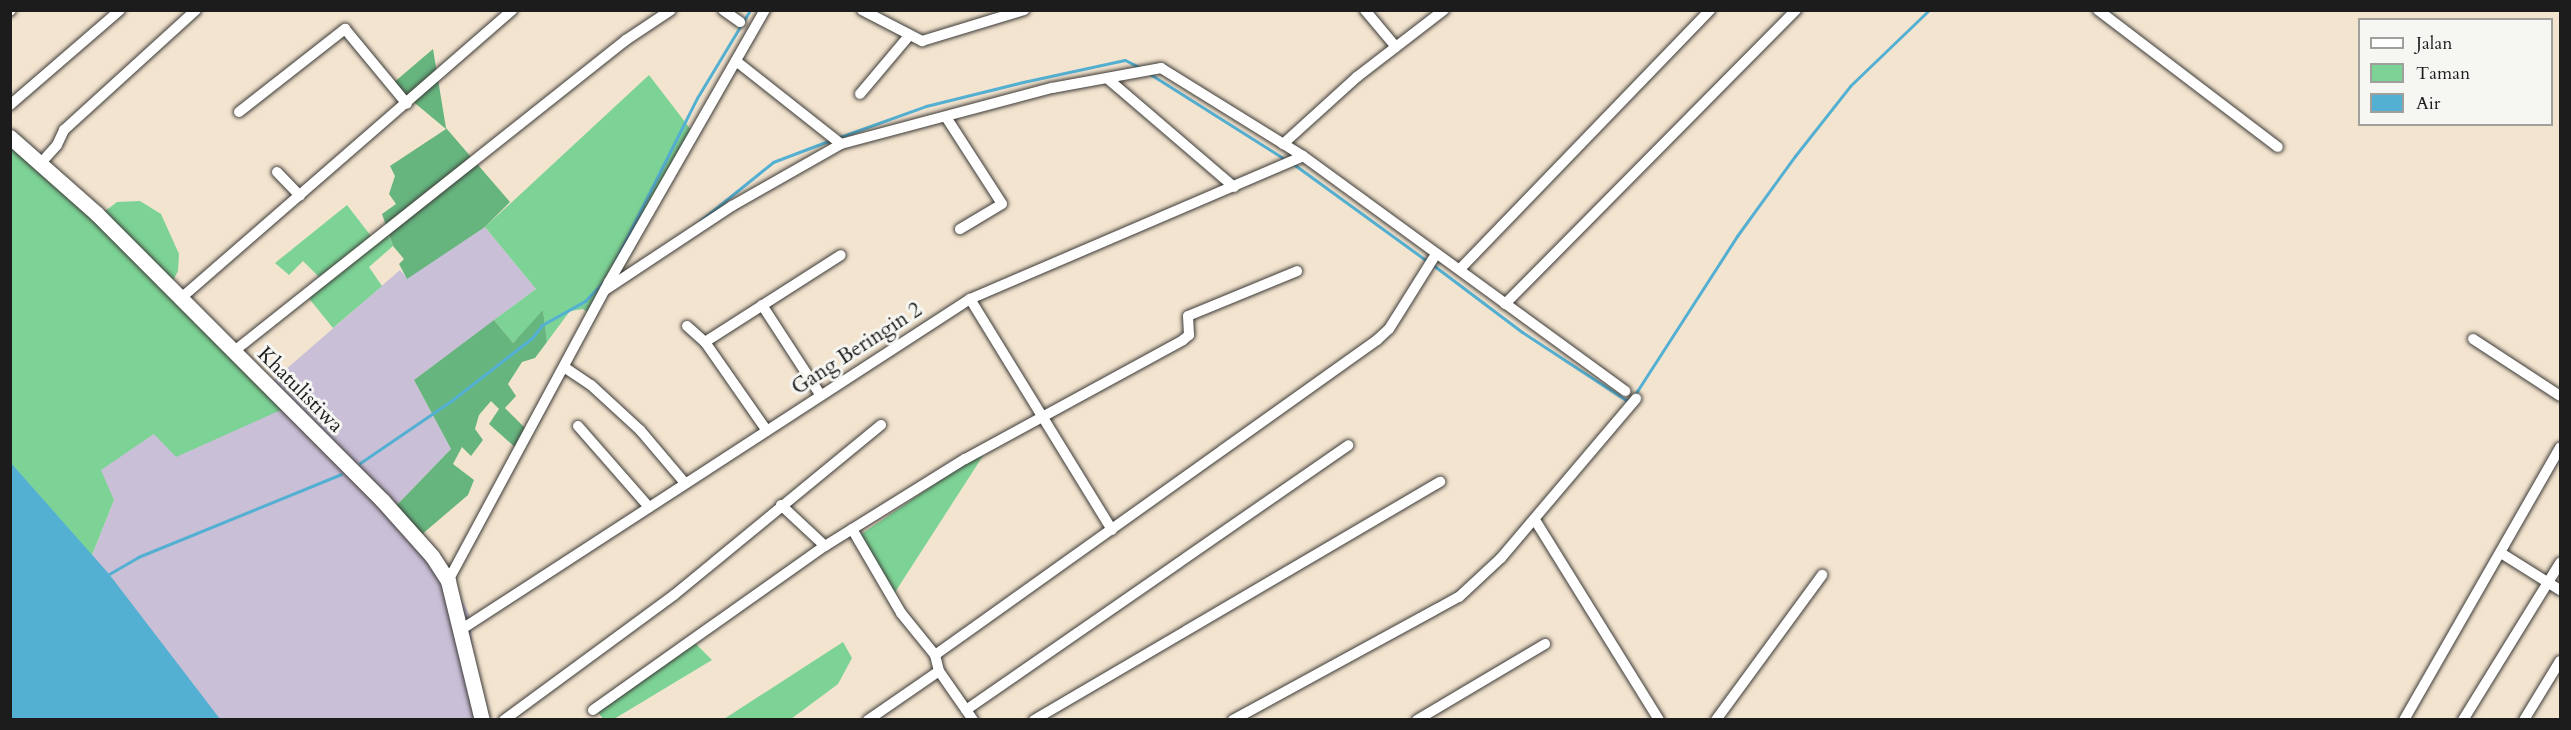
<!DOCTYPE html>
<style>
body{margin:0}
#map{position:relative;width:2571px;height:730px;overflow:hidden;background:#f3e4cf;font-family:Cardo,serif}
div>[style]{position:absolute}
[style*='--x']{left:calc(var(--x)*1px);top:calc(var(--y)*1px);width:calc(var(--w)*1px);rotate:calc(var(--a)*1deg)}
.industrial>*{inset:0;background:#c9bfd7}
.green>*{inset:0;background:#7dd396}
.forest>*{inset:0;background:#66b57f}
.water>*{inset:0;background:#54b0d2}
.stream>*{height:3px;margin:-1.5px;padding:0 1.5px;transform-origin:1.5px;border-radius:1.5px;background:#54b0d2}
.roads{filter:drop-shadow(0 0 2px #3c3a37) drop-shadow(0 0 2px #3c3a37)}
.minor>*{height:10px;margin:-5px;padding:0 5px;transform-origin:5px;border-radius:5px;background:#fff}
.highway>*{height:15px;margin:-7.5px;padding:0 7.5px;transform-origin:7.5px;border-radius:7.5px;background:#fff}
span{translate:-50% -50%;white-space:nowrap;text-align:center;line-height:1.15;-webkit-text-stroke:6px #f6f6f2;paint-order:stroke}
.street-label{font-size:21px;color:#1c1c1c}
.frame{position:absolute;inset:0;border:12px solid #1c1c1c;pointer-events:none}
.legend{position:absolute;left:2358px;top:18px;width:195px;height:108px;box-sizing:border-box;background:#f6f6f2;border:2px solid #9f9f9c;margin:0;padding:8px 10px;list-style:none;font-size:18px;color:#1c1c1c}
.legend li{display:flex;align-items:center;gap:12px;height:30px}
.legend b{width:30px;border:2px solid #9f9f9c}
</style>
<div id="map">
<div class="industrial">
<i style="clip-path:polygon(485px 227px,536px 289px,414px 380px,451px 449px,394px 508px,443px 565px,469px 614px,481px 719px,212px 719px,88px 565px,114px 500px,100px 470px,154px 434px,268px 385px,400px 270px,407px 278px)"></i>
</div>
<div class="green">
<i style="clip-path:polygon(649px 75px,695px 135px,592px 315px,583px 309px,570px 311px,547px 342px,543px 311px,513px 343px,494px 320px,536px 289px,485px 227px)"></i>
<i style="clip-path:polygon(10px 134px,96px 218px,117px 202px,140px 201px,161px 214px,179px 254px,178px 271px,169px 288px,290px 406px,176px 457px,154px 434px,101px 470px,114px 500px,88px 565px,11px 466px)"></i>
<i style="clip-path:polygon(347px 205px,374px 240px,388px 233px,393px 246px,369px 267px,382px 286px,333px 328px,307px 296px,324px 282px,303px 261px,289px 275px,275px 263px)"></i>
<i style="clip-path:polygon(988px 448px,890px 600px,854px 539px)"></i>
<i style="clip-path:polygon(843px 642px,852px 658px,838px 684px,791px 719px,724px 719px)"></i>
<i style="clip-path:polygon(695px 643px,712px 660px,614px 719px,603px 719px,596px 709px)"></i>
</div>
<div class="forest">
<i style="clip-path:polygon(433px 49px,446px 128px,510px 202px,485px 227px,407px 279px,399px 264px,404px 259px,393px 246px,382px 214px,396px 204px,389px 194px,395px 176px,390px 166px,446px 129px,392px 84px)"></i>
<i style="clip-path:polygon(543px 310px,547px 342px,535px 358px,522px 362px,508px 384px,516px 396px,505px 408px,527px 430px,516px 448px,489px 424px,499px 409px,491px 401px,479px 415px,475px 429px,483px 440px,471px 456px,462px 447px,453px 464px,474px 480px,468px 495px,420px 536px,394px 508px,451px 449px,414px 380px,494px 320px,513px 343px)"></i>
</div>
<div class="water">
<i style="clip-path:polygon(11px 463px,109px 574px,220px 719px,11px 719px)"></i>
</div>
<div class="stream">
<i style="--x:1150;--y:74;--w:161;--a:32.3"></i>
<i style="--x:837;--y:138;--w:95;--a:-19.8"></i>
<i style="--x:926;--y:106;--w:100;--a:-13.9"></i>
<i style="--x:1023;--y:82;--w:104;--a:-12.2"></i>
<i style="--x:1125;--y:60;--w:18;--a:27"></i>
<i style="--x:1292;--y:163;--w:167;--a:36"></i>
<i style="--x:700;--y:221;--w:94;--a:-38.9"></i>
<i style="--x:773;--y:162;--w:62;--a:-20.8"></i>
<i style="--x:613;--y:265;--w:187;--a:-63.3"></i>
<i style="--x:697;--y:98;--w:103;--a:-58.9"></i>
<i style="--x:1433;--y:265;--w:111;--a:37"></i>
<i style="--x:1522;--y:332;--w:124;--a:33.2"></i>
<i style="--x:1626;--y:400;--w:6;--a:-9"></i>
<i style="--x:1632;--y:399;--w:194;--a:-57.2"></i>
<i style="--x:1737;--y:236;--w:99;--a:-54.1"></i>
<i style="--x:1795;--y:156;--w:89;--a:-51.8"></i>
<i style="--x:1850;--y:86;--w:110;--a:-43.9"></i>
<i style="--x:360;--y:463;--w:110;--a:-34.3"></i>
<i style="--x:451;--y:401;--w:103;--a:-37.9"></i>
<i style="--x:532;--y:338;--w:16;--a:-52"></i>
<i style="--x:542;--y:325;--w:49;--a:-29.2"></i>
<i style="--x:585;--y:301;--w:28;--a:-46"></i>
<i style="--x:109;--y:574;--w:34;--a:-30"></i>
<i style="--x:138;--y:557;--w:219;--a:-22.2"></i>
</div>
<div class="roads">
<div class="minor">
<i style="--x:723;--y:10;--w:21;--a:35"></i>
<i style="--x:862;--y:10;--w:68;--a:27.3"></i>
<i style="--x:922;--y:41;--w:107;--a:-16.9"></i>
<i style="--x:1365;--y:10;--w:48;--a:50"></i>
<i style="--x:2098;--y:10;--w:226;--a:37.3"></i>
<i style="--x:10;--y:11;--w:1;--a:-45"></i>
<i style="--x:1108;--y:79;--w:166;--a:40.6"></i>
<i style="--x:860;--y:94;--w:75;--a:-49.9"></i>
<i style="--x:10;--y:105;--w:145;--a:-40.8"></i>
<i style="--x:239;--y:112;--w:135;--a:-38.1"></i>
<i style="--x:345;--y:29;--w:97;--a:50.4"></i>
<i style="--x:946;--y:117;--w:103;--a:57.2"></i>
<i style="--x:1002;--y:204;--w:49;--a:149.2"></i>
<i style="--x:841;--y:144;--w:218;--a:-14.9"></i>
<i style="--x:1052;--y:88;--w:111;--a:-10.4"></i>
<i style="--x:1161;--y:68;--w:167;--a:31.8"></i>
<i style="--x:1303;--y:156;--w:399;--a:36.1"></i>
<i style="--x:1283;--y:144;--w:100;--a:-42.2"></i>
<i style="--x:1357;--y:77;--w:110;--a:-37.6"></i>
<i style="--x:40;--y:164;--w:25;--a:-48"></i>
<i style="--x:57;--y:145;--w:17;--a:-65"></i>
<i style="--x:64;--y:130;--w:178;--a:-42.3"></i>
<i style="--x:277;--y:172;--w:33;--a:46"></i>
<i style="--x:1460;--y:269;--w:360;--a:-46"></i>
<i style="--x:605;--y:290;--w:152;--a:-33.5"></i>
<i style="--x:732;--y:206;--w:125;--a:-29.6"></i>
<i style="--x:841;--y:144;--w:134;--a:-141.7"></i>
<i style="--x:180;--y:299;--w:440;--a:-41"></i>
<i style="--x:970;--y:299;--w:271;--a:58.4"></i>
<i style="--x:1505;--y:304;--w:414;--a:-45.3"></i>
<i style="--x:762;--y:305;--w:108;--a:57"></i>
<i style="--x:687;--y:326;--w:24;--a:42"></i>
<i style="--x:705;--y:342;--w:108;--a:55.1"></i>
<i style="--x:2473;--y:339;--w:104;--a:33.2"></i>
<i style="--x:705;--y:342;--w:161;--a:-32.6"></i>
<i style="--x:233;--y:352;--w:502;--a:-38.45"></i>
<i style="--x:626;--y:40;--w:54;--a:-33.7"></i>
<i style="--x:564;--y:367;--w:32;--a:34"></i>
<i style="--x:591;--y:385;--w:67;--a:42.6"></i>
<i style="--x:640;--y:430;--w:70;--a:49.7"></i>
<i style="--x:578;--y:426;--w:108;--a:48.8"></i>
<i style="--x:781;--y:505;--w:60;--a:43"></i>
<i style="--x:1535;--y:520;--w:235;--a:58.2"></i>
<i style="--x:852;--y:529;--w:97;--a:59.7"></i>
<i style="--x:901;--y:613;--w:54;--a:51"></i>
<i style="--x:2501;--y:553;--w:70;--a:32.1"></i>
<i style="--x:448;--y:581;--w:340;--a:-61.7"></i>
<i style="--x:609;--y:282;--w:314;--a:-60.2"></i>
<i style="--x:462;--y:629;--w:606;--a:-33.01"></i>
<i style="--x:970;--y:299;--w:362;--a:-23.2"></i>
<i style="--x:935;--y:655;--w:543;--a:-35.48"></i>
<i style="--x:1377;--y:340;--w:16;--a:-43"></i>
<i style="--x:1389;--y:329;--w:89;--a:-57.9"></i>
<i style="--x:935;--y:655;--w:16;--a:76"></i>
<i style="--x:939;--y:671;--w:60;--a:55.2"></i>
<i style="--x:593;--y:710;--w:284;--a:-35.3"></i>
<i style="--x:825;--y:546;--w:165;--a:-31.9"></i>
<i style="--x:965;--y:459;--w:248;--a:-28.6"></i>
<i style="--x:1183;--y:340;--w:8;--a:-40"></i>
<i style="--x:1189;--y:335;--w:19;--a:-93"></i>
<i style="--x:1188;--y:316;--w:118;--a:-22.4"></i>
<i style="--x:966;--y:710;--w:465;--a:-34.7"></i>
<i style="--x:504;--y:720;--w:211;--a:-36.3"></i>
<i style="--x:674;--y:595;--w:268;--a:-39.4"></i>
<i style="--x:868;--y:720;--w:86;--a:-34.6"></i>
<i style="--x:1034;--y:720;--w:471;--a:-30.4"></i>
<i style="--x:1233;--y:720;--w:257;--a:-28.6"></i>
<i style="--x:1459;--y:597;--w:57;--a:-42.9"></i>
<i style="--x:1501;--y:558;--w:209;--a:-49.7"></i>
<i style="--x:1417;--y:720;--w:149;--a:-30.7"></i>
<i style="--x:1716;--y:720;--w:180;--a:-53.8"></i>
<i style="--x:2404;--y:720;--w:314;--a:-60.2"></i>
<i style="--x:2463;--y:720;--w:185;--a:-58.3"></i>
<i style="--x:2524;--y:720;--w:69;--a:-58.6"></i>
</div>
<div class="highway">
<i style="--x:10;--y:137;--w:116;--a:41.5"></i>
<i style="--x:97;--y:214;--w:404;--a:45.1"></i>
<i style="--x:382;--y:500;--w:75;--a:48.2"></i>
<i style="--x:432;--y:556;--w:30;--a:57"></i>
<i style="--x:448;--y:581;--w:143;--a:76.3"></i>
</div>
</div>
<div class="street-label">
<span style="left:857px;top:349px;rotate:-33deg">Gang Beringin 2</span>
<span style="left:300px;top:390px;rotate:45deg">Khatulistiwa</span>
</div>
<div class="frame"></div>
<ul class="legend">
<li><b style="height:8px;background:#fff"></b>Jalan</li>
<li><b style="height:16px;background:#7dd396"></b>Taman</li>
<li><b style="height:16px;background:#54b0d2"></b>Air</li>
</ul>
</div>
